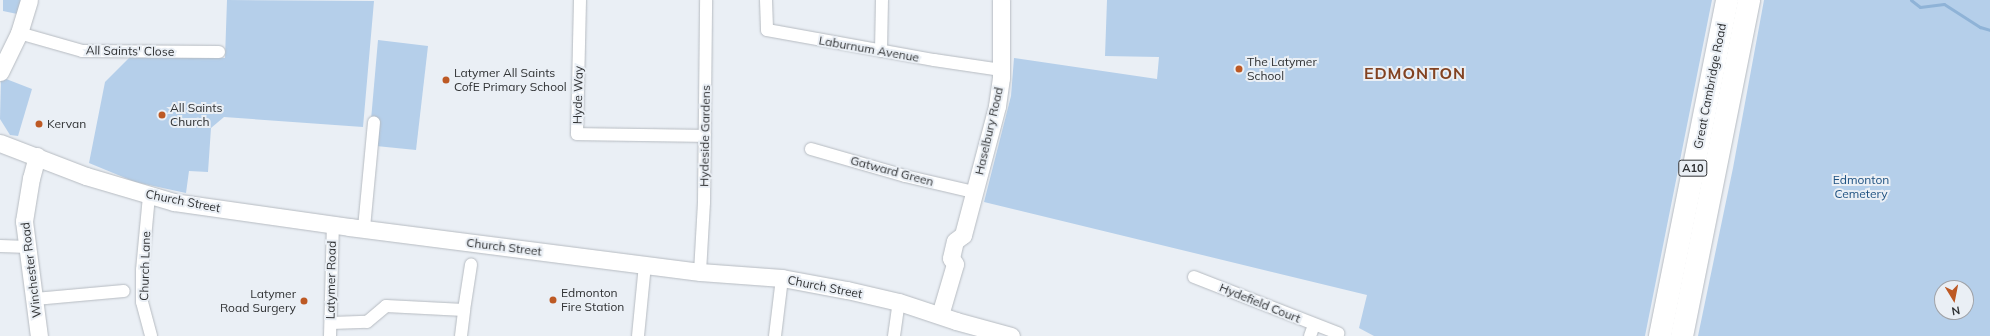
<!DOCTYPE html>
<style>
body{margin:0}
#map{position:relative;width:1990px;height:336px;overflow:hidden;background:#eaeff5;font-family:Mulish,sans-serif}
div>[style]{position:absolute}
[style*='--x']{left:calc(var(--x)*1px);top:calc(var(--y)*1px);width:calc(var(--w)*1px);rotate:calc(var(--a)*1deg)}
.green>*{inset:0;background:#b5cfea}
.stream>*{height:3px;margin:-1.5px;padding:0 1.5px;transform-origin:1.5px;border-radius:1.5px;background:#8fb3d7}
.roads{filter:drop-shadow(0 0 1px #b6bbc1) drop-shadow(0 0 1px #b6bbc1)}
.street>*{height:12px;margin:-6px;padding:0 6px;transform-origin:6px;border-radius:6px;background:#fff}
.secondary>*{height:17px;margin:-8.5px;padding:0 8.5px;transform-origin:8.5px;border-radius:8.5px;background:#fff}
.highway>*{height:22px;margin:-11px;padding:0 11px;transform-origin:11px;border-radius:11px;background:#fff}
.dots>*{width:11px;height:11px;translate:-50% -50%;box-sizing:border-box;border:2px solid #eaeff5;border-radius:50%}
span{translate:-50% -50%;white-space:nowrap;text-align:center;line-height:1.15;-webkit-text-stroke:4px #eaeff5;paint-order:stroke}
.shield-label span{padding:1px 3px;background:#eaeff5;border:1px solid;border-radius:3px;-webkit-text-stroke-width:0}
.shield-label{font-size:11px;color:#303234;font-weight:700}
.street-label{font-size:12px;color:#303234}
.poi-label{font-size:12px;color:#303234}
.left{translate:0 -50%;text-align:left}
.right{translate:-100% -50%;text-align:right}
.park-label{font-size:12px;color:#1f5281}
.district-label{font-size:16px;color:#824221;font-weight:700;letter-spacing:1px}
.north{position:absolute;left:1934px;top:280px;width:40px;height:40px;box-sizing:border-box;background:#eaeff5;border:1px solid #a0a3a8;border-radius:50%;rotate:170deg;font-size:11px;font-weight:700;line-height:16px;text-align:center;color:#303234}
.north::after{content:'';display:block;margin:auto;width:14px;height:18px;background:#bd5924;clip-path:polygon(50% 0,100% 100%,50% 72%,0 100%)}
</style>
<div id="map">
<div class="green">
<i style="clip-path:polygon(3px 0,26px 0,22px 15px,3px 11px)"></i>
<i style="clip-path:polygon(227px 0,374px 1px,363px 127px,224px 117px,211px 128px,208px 172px,189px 171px,186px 193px,135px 182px,89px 163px,105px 82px,131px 56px,225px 58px)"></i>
<i style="clip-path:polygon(1107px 0,1712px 0,1645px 336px,1374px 336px,1359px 328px,1367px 295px,984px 202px,1011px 96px,1014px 58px,1157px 79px,1159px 57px,1105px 56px)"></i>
<i style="clip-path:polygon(evenodd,1764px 0,1990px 0,1990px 336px,1698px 336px,1733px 168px,1764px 0,1942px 288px,1966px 288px,1966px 312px,1942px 312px,1942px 288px)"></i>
<i style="clip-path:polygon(378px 40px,428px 46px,416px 150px,376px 146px,371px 120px)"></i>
<i style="clip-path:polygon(1px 77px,32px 89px,18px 136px,10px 135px,0 119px)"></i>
</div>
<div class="stream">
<i style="--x:1911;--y:0;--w:11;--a:38"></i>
<i style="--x:1920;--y:7;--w:24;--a:-7"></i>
<i style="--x:1944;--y:4;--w:43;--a:32.6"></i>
<i style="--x:1980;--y:27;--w:10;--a:17"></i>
</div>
<div class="roads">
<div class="street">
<i style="--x:580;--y:0;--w:134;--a:91.3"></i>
<i style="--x:577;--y:134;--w:128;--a:0.9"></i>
<i style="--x:766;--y:0;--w:30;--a:88"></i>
<i style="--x:767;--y:30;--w:170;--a:10.2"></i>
<i style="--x:934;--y:60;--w:68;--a:8.5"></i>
<i style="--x:19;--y:33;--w:66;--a:15.9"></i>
<i style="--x:82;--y:51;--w:137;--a:0.4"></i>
<i style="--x:881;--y:51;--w:51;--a:-88.9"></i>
<i style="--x:811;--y:149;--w:98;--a:16"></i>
<i style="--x:905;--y:176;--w:71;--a:13.1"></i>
<i style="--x:149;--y:196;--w:74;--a:95.4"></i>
<i style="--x:142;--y:270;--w:32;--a:90"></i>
<i style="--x:142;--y:302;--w:35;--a:75"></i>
<i style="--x:364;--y:228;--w:106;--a:-84.6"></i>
<i style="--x:0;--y:246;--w:28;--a:2"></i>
<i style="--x:700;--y:272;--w:70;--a:-86.7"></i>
<i style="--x:704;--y:202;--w:202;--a:-89.4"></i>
<i style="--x:1194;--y:277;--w:155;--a:21.3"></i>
<i style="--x:35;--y:299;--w:89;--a:-5.1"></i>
<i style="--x:331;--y:323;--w:36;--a:-2"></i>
<i style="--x:367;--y:322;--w:25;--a:-40"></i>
<i style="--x:386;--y:306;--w:78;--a:2.9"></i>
<i style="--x:464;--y:310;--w:46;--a:-81.2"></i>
<i style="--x:330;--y:336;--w:112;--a:-88.5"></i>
<i style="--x:461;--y:336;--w:26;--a:-83"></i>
<i style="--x:638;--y:336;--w:71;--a:-84.4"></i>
<i style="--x:775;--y:336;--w:58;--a:-83.1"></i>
<i style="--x:894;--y:336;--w:34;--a:-82"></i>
<i style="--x:1310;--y:336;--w:12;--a:-70"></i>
</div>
<div class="secondary">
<i style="--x:0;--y:72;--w:43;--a:-64"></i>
<i style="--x:19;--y:33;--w:34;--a:-73"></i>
<i style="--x:0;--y:143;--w:92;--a:21"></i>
<i style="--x:86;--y:176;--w:92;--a:16.5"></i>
<i style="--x:174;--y:202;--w:177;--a:8.1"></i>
<i style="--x:349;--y:227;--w:354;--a:7.3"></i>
<i style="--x:700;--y:272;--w:82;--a:4.2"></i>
<i style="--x:782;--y:278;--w:66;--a:10.5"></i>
<i style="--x:847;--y:290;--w:53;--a:13"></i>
<i style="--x:899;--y:302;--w:60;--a:18.4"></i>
<i style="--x:956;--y:321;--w:57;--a:15.3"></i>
<i style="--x:37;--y:156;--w:23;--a:105"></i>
<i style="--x:31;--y:178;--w:44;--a:99.2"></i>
<i style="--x:24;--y:221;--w:116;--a:82.6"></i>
<i style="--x:940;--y:315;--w:53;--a:-73.6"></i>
<i style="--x:955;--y:264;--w:7;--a:-124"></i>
<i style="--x:951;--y:258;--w:17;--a:-77"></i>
<i style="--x:955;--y:241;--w:10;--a:-37"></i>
<i style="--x:963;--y:235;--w:133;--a:-75.2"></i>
<i style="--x:997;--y:106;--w:28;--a:-82"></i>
<i style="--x:1001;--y:78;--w:78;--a:-90"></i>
</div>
<div class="highway">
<i style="--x:1660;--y:336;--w:343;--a:-78.7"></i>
<i style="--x:1682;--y:336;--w:343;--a:-78.7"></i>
</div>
</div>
<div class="dots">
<i style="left:1239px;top:69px;background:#bd5924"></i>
<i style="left:446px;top:80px;background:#bd5924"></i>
<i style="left:162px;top:115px;background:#bd5924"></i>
<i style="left:39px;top:124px;background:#bd5924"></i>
<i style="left:553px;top:300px;background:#bd5924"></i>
<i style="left:304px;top:301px;background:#bd5924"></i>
</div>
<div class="shield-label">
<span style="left:1693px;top:168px">A10</span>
</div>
<div class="street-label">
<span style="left:869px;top:49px;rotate:10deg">Laburnum Avenue</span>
<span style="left:130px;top:51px;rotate:1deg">All Saints' Close</span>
<span style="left:1710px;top:86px;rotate:-79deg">Great Cambridge Road</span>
<span style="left:578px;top:95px;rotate:-89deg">Hyde Way</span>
<span style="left:989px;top:131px;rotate:-77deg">Haselbury Road</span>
<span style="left:705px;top:136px;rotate:-89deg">Hydeside Gardens</span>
<span style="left:892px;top:171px;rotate:15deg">Gatward Green</span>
<span style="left:183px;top:201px;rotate:11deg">Church Street</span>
<span style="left:504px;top:247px;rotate:7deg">Church Street</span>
<span style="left:145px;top:266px;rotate:-88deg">Church Lane</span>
<span style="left:31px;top:270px;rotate:-97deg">Winchester Road</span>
<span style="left:331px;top:280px;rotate:-89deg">Latymer Road</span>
<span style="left:825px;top:287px;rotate:11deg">Church Street</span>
<span style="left:1260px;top:303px;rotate:22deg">Hydefield Court</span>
</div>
<div class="poi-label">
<span class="left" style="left:1247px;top:69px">The Latymer<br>School</span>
<span class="left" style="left:454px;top:80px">Latymer All Saints<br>CofE Primary School</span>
<span class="left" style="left:170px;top:115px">All Saints<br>Church</span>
<span class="left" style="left:47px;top:124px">Kervan</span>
<span class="left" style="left:561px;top:300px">Edmonton<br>Fire Station</span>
<span class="right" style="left:296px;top:301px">Latymer<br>Road Surgery</span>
</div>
<div class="park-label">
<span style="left:1861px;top:187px">Edmonton<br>Cemetery</span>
</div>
<div class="district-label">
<span style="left:1415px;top:73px">EDMONTON</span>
</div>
<div class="north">N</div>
</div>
